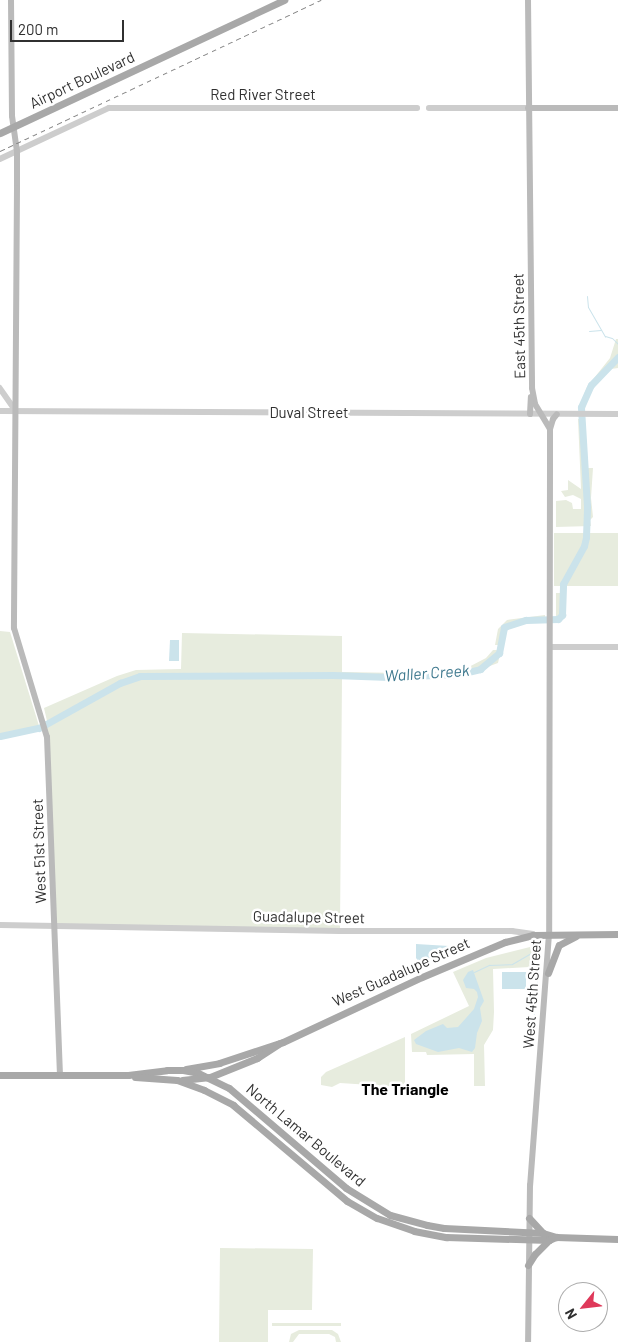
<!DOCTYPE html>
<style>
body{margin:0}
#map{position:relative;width:618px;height:1342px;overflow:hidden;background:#fff;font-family:Barlow,sans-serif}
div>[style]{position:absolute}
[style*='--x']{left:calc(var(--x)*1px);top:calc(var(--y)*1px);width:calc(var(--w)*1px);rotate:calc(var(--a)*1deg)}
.green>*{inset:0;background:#e7ecde}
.water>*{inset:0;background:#cbe3eb}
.stream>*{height:1px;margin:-0.5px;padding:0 0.5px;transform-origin:0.5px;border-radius:0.5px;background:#cbe3eb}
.river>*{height:7px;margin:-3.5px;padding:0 3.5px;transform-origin:3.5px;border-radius:3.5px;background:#cbe3eb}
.tertiary>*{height:5.5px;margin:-2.75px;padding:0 2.75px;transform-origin:2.75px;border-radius:2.75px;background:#cdcdcd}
.secondary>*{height:6px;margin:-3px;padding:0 3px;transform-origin:3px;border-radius:3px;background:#bababa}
.primary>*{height:7px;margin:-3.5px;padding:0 3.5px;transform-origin:3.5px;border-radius:3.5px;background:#a8a8a8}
.rail>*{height:1px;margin-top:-0.5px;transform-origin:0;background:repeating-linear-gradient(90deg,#858585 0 5px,transparent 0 9px)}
span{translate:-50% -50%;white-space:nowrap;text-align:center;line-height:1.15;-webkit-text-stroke:5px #fff;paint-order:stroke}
.street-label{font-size:15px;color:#303030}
.water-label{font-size:16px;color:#407a8f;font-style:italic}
.neighbourhood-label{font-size:16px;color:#000;font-weight:700}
.north{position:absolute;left:558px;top:1282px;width:50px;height:50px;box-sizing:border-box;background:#fff;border:1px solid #acacac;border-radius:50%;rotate:241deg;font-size:14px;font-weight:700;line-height:20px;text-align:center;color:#303030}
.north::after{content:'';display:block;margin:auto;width:18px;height:22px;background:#df395a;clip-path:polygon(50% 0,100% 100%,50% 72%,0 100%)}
.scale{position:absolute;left:10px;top:20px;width:114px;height:22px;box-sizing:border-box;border:2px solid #303030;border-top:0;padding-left:6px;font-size:15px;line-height:18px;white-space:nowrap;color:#303030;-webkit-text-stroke:4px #fff;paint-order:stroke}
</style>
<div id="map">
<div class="green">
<i style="clip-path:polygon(616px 339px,618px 339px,618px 368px,611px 369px,587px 393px,585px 409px,578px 409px,587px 387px,610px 358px)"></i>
<i style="clip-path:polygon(578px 419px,584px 419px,587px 468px,593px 468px,591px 498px,593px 517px,590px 520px,591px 526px,556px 527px,556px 501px,566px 500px,572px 503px,573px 509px,581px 509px,581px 499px,573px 495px,565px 497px,561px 491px,568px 490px,568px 480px,581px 489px)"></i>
<i style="clip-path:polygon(554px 533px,618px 533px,618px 586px,554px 586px)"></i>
<i style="clip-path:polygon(556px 593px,564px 593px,564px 614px,561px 621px,556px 623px)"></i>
<i style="clip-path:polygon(545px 615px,545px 622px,529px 622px,508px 628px,502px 645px,495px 645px,498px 629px,507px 620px)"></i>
<i style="clip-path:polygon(0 631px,10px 632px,40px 729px,0 738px)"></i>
<i style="clip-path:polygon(182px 633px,342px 636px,342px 672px,403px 673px,403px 679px,342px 678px,340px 931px,54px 925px,47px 743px,42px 721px,47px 721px,44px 708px,117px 676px,136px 670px,181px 669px)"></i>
<i style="clip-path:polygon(493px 650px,501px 650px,498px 663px,479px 670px,452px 678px,408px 679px,408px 672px,461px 671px,486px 658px)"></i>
<i style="clip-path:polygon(530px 947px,537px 962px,529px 967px,493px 969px,494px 1012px,493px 1030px,484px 1045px,485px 1086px,474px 1086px,474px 1054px,427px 1055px,426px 1052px,412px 1052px,411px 1034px,469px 1006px,453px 972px,486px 958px)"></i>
<i style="clip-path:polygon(405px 1037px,405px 1082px,401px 1087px,340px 1083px,332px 1087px,321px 1085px,321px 1077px,326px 1072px)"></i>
<i style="clip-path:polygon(220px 1248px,313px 1249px,312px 1310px,268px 1310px,268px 1342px,219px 1342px)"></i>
<i style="clip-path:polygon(272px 1323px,341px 1323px,341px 1326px,272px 1326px)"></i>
<i style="clip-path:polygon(299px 1330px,332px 1330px,338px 1334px,341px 1342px,336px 1342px,335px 1337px,329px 1334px,299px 1334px,293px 1342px,289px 1342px,291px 1334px)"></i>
</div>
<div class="water">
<i style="clip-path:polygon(170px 640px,179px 640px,179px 661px,169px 661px)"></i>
<i style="clip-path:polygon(416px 944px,449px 946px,449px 948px,420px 963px,416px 958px)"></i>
<i style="clip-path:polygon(473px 970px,484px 1001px,480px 1008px,482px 1021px,477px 1033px,475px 1048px,472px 1052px,459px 1048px,438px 1052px,416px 1044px,414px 1040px,426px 1031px,443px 1024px,447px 1028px,458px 1027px,474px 1009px,478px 997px,477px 992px,474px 989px,466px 988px,463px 980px,468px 972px)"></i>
<i style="clip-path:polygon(502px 972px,526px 972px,526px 989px,502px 989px)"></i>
</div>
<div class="stream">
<i style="--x:587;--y:296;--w:11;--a:85"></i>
<i style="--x:588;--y:307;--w:34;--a:60"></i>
<i style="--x:605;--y:336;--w:7;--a:16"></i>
<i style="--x:612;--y:338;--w:8;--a:45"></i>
<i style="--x:589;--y:331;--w:12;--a:-5"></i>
<i style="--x:530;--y:954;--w:17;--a:62"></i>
<i style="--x:538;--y:969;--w:21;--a:95"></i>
<i style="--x:474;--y:972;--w:17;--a:-25"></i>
<i style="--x:489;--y:965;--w:23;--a:-2"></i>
<i style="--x:512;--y:964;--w:22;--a:-30"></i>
<i style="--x:532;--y:1029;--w:33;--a:-83"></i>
</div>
<div class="river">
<i style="--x:0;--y:736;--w:40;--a:-12"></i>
<i style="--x:39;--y:728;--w:93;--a:-29.1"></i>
<i style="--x:120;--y:683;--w:21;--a:-19"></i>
<i style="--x:140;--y:676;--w:193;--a:-0.3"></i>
<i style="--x:333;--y:675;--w:56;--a:2"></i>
<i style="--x:389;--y:677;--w:70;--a:-2.5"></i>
<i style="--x:459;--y:674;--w:22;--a:-13"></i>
<i style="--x:480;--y:669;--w:25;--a:-40"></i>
<i style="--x:499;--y:653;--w:26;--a:-79"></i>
<i style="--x:504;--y:627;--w:23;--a:-18"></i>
<i style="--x:526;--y:620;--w:32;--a:-2"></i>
<i style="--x:558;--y:619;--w:6;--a:-45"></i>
<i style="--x:562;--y:615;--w:31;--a:-88"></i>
<i style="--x:563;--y:584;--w:43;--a:-61.1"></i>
<i style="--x:584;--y:546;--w:9;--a:-77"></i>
<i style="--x:586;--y:537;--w:31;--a:-88"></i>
<i style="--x:587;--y:506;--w:99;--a:-93.5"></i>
<i style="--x:581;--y:407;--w:24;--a:-66"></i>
<i style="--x:591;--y:385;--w:39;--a:-46"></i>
</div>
<div class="tertiary">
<i style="--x:429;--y:108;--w:99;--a:0"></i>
<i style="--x:0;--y:159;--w:120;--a:-25.1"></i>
<i style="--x:109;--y:108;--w:308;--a:0"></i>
<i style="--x:0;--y:388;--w:28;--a:55"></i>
<i style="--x:0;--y:411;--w:618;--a:0.28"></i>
<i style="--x:550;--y:647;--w:68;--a:0"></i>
<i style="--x:0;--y:925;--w:340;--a:1"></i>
<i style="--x:340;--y:931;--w:172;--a:0"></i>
<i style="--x:512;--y:931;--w:21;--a:8"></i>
</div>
<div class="secondary">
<i style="--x:11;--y:0;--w:116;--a:89.5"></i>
<i style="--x:12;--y:116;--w:35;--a:82"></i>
<i style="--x:17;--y:151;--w:37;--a:90"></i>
<i style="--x:17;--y:188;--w:440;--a:90.4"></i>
<i style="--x:14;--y:628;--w:114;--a:73.2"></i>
<i style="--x:47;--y:737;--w:338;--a:87.8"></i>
<i style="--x:528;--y:0;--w:388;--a:89.4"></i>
<i style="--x:532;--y:388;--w:16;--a:79"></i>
<i style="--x:535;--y:404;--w:29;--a:59"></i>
<i style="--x:550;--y:429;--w:37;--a:90"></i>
<i style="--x:550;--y:466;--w:468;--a:90.1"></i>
<i style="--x:549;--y:934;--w:252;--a:94.3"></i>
<i style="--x:530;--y:1185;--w:157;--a:90.7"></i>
<i style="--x:528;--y:108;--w:90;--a:0"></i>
<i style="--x:530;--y:414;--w:17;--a:-87"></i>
<i style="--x:550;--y:429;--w:10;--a:-73"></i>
<i style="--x:553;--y:419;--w:6;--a:-51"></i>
</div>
<div class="primary">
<i style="--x:0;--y:133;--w:314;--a:-25.1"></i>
<i style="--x:548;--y:973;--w:30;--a:-69"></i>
<i style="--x:559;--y:945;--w:19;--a:-28"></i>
<i style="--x:186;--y:1069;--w:34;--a:-10"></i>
<i style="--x:219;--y:1063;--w:67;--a:-18.2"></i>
<i style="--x:283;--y:1042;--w:153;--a:-25.1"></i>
<i style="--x:422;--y:977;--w:90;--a:-22.9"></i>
<i style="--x:505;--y:942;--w:29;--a:-14"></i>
<i style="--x:533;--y:935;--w:85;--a:-0.7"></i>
<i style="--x:0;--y:1075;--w:128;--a:0"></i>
<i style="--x:128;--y:1075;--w:39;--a:-7"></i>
<i style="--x:167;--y:1070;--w:16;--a:0"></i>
<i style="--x:183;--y:1070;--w:15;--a:11"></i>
<i style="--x:198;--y:1073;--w:34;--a:26"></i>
<i style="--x:229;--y:1088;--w:154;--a:40.5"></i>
<i style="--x:346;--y:1188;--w:52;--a:31.5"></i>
<i style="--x:390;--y:1215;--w:38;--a:15"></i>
<i style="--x:427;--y:1225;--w:17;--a:10"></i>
<i style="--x:444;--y:1228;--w:99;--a:2.9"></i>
<i style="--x:543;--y:1233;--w:14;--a:17"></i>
<i style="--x:556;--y:1237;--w:62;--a:1.8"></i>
<i style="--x:135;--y:1077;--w:42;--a:4.1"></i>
<i style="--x:177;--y:1080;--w:29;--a:20"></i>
<i style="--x:204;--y:1090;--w:33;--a:27"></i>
<i style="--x:233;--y:1105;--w:149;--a:40.1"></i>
<i style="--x:347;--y:1201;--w:34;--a:30"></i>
<i style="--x:377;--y:1218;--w:39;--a:19"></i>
<i style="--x:414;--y:1231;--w:33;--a:11"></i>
<i style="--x:446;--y:1237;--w:103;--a:1.7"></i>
<i style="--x:549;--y:1240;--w:8;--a:-23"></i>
<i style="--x:182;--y:1080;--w:28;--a:-6"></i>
<i style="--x:210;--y:1077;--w:51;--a:-22"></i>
<i style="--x:257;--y:1058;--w:27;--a:-33"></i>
<i style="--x:529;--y:1218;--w:21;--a:47"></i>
<i style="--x:528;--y:1265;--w:13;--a:-58"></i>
<i style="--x:535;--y:1254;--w:20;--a:-45"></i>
</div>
<div class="rail">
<i style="--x:0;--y:151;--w:355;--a:-25.2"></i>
</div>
<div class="street-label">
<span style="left:82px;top:80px;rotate:-25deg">Airport Boulevard</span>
<span style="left:263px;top:95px">Red River Street</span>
<span style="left:519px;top:326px;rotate:-91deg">East 45th Street</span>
<span style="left:309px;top:413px">Duval Street</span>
<span style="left:39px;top:851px;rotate:-92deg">West 51st Street</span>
<span style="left:309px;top:917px;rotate:1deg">Guadalupe Street</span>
<span style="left:401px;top:972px;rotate:-24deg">West Guadalupe Street</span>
<span style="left:532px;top:994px;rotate:-86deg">West 45th Street</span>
<span style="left:306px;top:1135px;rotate:40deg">North Lamar Boulevard</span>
</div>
<div class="water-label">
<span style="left:427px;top:673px;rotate:-4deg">Waller Creek</span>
</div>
<div class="neighbourhood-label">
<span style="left:405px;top:1089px">The Triangle</span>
</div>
<div class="north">N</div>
<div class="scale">200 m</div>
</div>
